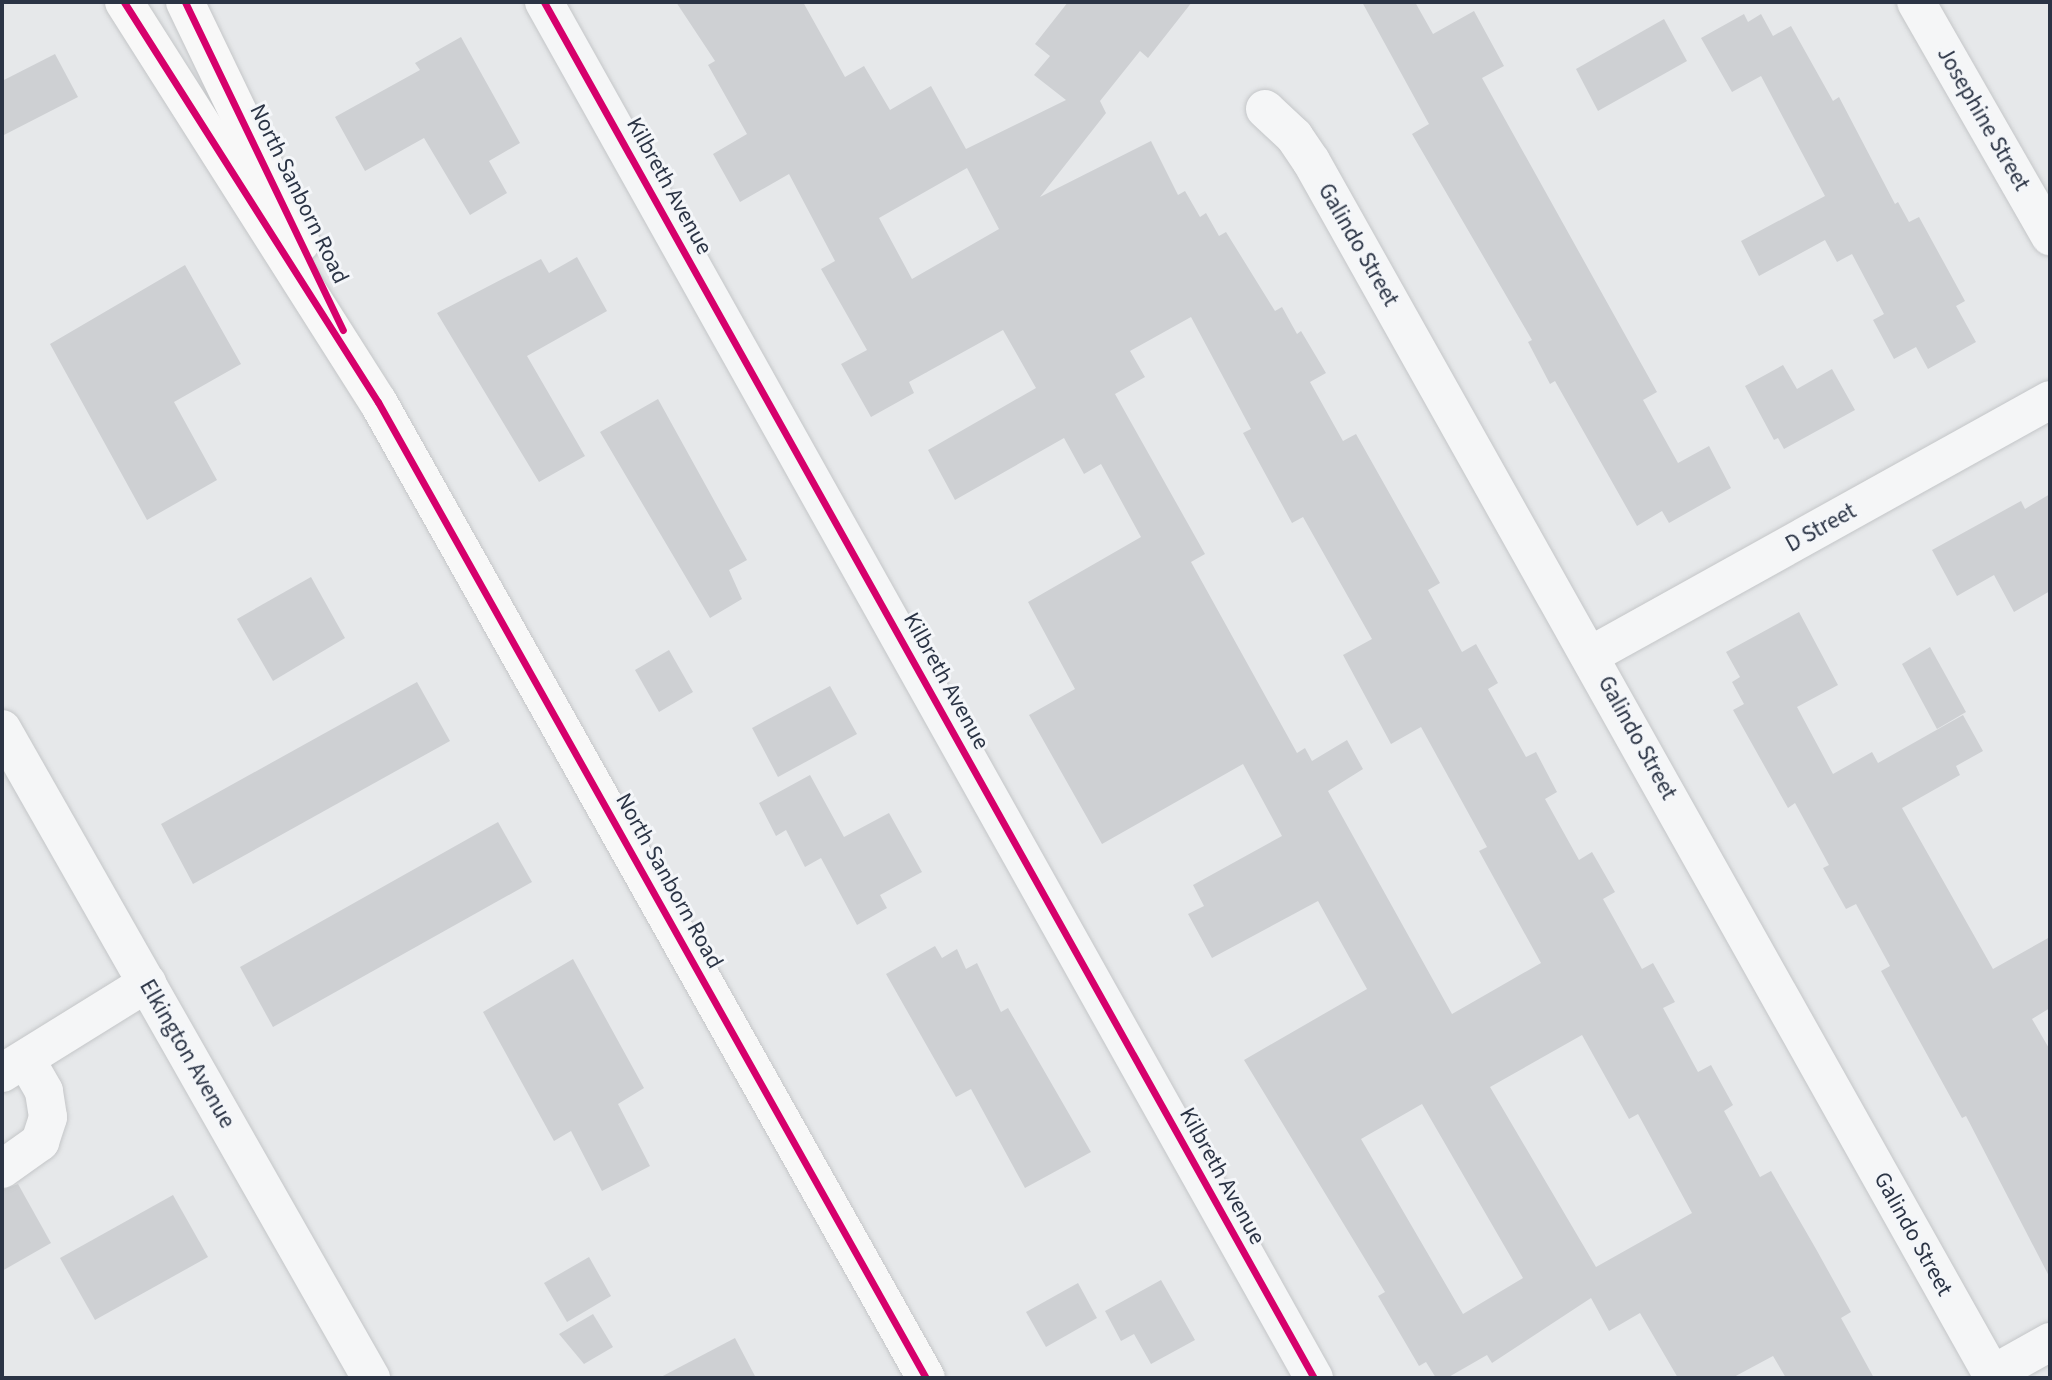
<!DOCTYPE html>
<style>
body{margin:0}
#map{position:relative;width:2052px;height:1380px;overflow:hidden;background:#e6e8ea;font-family:"Source Sans 3",sans-serif}
div>[style]{position:absolute}
[style*='--x']{left:calc(var(--x)*1px);top:calc(var(--y)*1px);width:calc(var(--w)*1px);rotate:calc(var(--a)*1deg)}
.building>*{inset:0;background:#ced0d3}
.roads{filter:drop-shadow(0 0 2px #c4c6c8) drop-shadow(0 0 2px #c4c6c8)}
.minor>*{height:38px;margin:-19px;padding:0 19px;transform-origin:19px;border-radius:19px;background:#f5f6f7}
.major>*{height:38px;margin:-19px;padding:0 19px;transform-origin:19px;border-radius:19px;background:#f8f8f8}
.cycleway>*{height:7px;margin:-3.5px;padding:0 3.5px;transform-origin:3.5px;border-radius:3.5px;background:#d6006c}
span{translate:-50% -50%;white-space:nowrap;text-align:center;line-height:1.15;-webkit-text-stroke:6px #f4f6f9;paint-order:stroke}
.street-label{font-size:23px;color:#2b3445}
.frame{position:absolute;inset:0;border:4px solid #2b3445;pointer-events:none}
</style>
<div id="map">
<div class="building">
<i style="clip-path:polygon(evenodd,676px 2px,803px 2px,845px 77px,864px 66px,890px 110px,931px 86px,966px 149px,1066px 100px,1034px 75px,1050px 56px,1035px 44px,1068px 2px,1192px 2px,1148px 58px,1140px 51px,1100px 101px,1106px 113px,1040px 197px,1151px 141px,1178px 195px,1185px 191px,1200px 217px,1206px 213px,1219px 236px,1226px 232px,1275px 311px,1282px 307px,1297px 334px,1301px 331px,1326px 373px,1310px 382px,1343px 441px,1356px 434px,1440px 583px,1428px 590px,1462px 652px,1476px 644px,1498px 683px,1488px 689px,1526px 757px,1536px 752px,1557px 792px,1545px 799px,1579px 860px,1592px 852px,1615px 892px,1603px 899px,1642px 969px,1653px 963px,1675px 1002px,1663px 1008px,1698px 1072px,1711px 1065px,1733px 1105px,1724px 1111px,1760px 1177px,1771px 1171px,1816px 1249px,1851px 1312px,1841px 1318px,1874px 1378px,1786px 1378px,1773px 1356px,1732px 1378px,1678px 1378px,1640px 1313px,1609px 1331px,1591px 1298px,1492px 1363px,1487px 1355px,1447px 1378px,1436px 1378px,1426px 1362px,1419px 1366px,1378px 1296px,1385px 1292px,1244px 1060px,1367px 989px,1318px 901px,1212px 958px,1188px 914px,1204px 906px,1193px 885px,1282px 836px,1243px 764px,1102px 844px,1029px 715px,1075px 689px,1028px 602px,1141px 537px,1101px 464px,1084px 474px,1064px 438px,955px 500px,928px 450px,1036px 388px,1003px 330px,909px 382px,914px 393px,871px 417px,841px 364px,867px 350px,821px 269px,835px 261px,789px 174px,740px 202px,713px 154px,747px 134px,708px 65px,715px 61px,676px 2px,967px 168px,999px 229px,912px 279px,879px 218px,967px 168px,676px 2px,1191px 317px,1251px 429px,1243px 433px,1292px 523px,1303px 517px,1372px 639px,1343px 655px,1391px 744px,1421px 727px,1487px 847px,1479px 851px,1541px 963px,1452px 1014px,1328px 791px,1363px 769px,1347px 740px,1312px 761px,1305px 748px,1297px 753px,1191px 562px,1205px 554px,1115px 394px,1145px 377px,1130px 351px,1191px 317px,676px 2px,1582px 1035px,1629px 1119px,1638px 1114px,1692px 1213px,1596px 1267px,1490px 1087px,1582px 1035px,676px 2px,1422px 1104px,1523px 1278px,1463px 1314px,1361px 1139px,1422px 1104px)"></i>
<i style="clip-path:polygon(1362px 2px,1415px 2px,1433px 34px,1474px 11px,1504px 66px,1482px 78px,1657px 392px,1643px 400px,1678px 463px,1709px 446px,1731px 488px,1669px 523px,1662px 511px,1637px 526px,1555px 381px,1550px 384px,1528px 342px,1532px 340px,1412px 134px,1429px 124px)"></i>
<i style="clip-path:polygon(1744px 14px,1748px 22px,1761px 14px,1773px 36px,1791px 26px,1833px 101px,1839px 97px,1895px 204px,1898px 202px,1909px 222px,1919px 217px,1965px 301px,1956px 306px,1976px 342px,1928px 369px,1916px 347px,1894px 359px,1873px 320px,1884px 314px,1852px 254px,1837px 262px,1825px 240px,1759px 276px,1741px 241px,1825px 196px,1761px 76px,1732px 92px,1701px 38px)"></i>
<i style="clip-path:polygon(1664px 19px,1687px 61px,1598px 111px,1576px 69px)"></i>
<i style="clip-path:polygon(461px 37px,520px 143px,489px 161px,507px 193px,470px 215px,424px 138px,365px 171px,335px 117px,420px 70px,415px 63px)"></i>
<i style="clip-path:polygon(55px 54px,78px 97px,2px 136px,2px 81px)"></i>
<i style="clip-path:polygon(577px 257px,607px 311px,527px 356px,585px 456px,539px 482px,437px 313px,541px 259px,549px 273px)"></i>
<i style="clip-path:polygon(185px 265px,241px 364px,174px 402px,217px 480px,147px 520px,50px 344px)"></i>
<i style="clip-path:polygon(1783px 365px,1797px 389px,1832px 369px,1855px 410px,1784px 449px,1778px 438px,1774px 440px,1745px 386px)"></i>
<i style="clip-path:polygon(658px 399px,747px 560px,729px 570px,742px 599px,710px 618px,600px 432px)"></i>
<i style="clip-path:polygon(2050px 494px,2050px 591px,2014px 612px,1994px 575px,1957px 596px,1932px 550px,2021px 501px,2025px 509px)"></i>
<i style="clip-path:polygon(311px 577px,345px 638px,273px 681px,237px 619px)"></i>
<i style="clip-path:polygon(1799px 612px,1838px 685px,1797px 707px,1833px 774px,1872px 752px,1878px 763px,1963px 715px,1983px 751px,1956px 766px,1960px 775px,1902px 808px,1993px 969px,2050px 937px,2050px 1008px,2032px 1019px,2050px 1050px,2050px 1278px,1966px 1116px,1962px 1118px,1881px 971px,1890px 966px,1856px 904px,1846px 909px,1823px 868px,1829px 865px,1795px 803px,1788px 808px,1733px 710px,1744px 704px,1732px 682px,1740px 677px,1726px 652px)"></i>
<i style="clip-path:polygon(1930px 647px,1966px 712px,1937px 729px,1902px 664px)"></i>
<i style="clip-path:polygon(669px 650px,693px 692px,659px 712px,635px 670px)"></i>
<i style="clip-path:polygon(417px 682px,450px 741px,193px 884px,161px 824px)"></i>
<i style="clip-path:polygon(830px 686px,857px 734px,778px 777px,752px 728px)"></i>
<i style="clip-path:polygon(810px 775px,844px 837px,889px 813px,922px 872px,880px 895px,887px 908px,857px 925px,821px 858px,805px 867px,786px 830px,776px 836px,759px 803px)"></i>
<i style="clip-path:polygon(498px 822px,532px 882px,273px 1027px,240px 967px)"></i>
<i style="clip-path:polygon(935px 946px,942px 958px,957px 949px,966px 969px,977px 963px,1001px 1012px,1008px 1008px,1091px 1152px,1025px 1188px,971px 1089px,956px 1097px,886px 974px)"></i>
<i style="clip-path:polygon(573px 959px,644px 1088px,618px 1104px,650px 1166px,602px 1191px,571px 1131px,554px 1141px,483px 1012px)"></i>
<i style="clip-path:polygon(18px 1184px,51px 1243px,2px 1271px,2px 1190px)"></i>
<i style="clip-path:polygon(173px 1195px,208px 1257px,95px 1320px,60px 1258px)"></i>
<i style="clip-path:polygon(589px 1257px,611px 1296px,567px 1322px,544px 1283px)"></i>
<i style="clip-path:polygon(1161px 1280px,1195px 1340px,1151px 1364px,1134px 1334px,1121px 1341px,1105px 1311px)"></i>
<i style="clip-path:polygon(1078px 1283px,1097px 1318px,1046px 1347px,1026px 1312px)"></i>
<i style="clip-path:polygon(593px 1314px,613px 1347px,584px 1364px,559px 1334px)"></i>
<i style="clip-path:polygon(735px 1338px,756px 1378px,659px 1378px)"></i>
</div>
<div class="roads">
<div class="minor">
<i style="--x:544;--y:2;--w:1577;--a:60.77"></i>
<i style="--x:1916;--y:2;--w:270;--a:60.2"></i>
<i style="--x:1265;--y:109;--w:40;--a:43"></i>
<i style="--x:1294;--y:136;--w:30;--a:56"></i>
<i style="--x:1311;--y:161;--w:1396;--a:60.7"></i>
<i style="--x:1591;--y:655;--w:525;--a:-29.05"></i>
<i style="--x:2;--y:729;--w:747;--a:60.38"></i>
<i style="--x:2;--y:1073;--w:171;--a:-31.8"></i>
<i style="--x:2;--y:1169;--w:47;--a:-35.4"></i>
<i style="--x:40;--y:1142;--w:26;--a:-72"></i>
<i style="--x:48;--y:1117;--w:26;--a:-99"></i>
<i style="--x:44;--y:1091;--w:36;--a:-120"></i>
<i style="--x:1991;--y:1375;--w:68;--a:-29.2"></i>
</div>
<div class="major">
<i style="--x:124;--y:2;--w:474;--a:57.6"></i>
<i style="--x:378;--y:402;--w:1119;--a:60.69"></i>
<i style="--x:185;--y:2;--w:267;--a:64.3"></i>
</div>
</div>
<div class="cycleway">
<i style="--x:124;--y:2;--w:474;--a:57.6"></i>
<i style="--x:378;--y:402;--w:1119;--a:60.69"></i>
<i style="--x:185;--y:2;--w:364;--a:64.3"></i>
<i style="--x:544;--y:2;--w:1577;--a:60.77"></i>
</div>
<div class="street-label">
<span style="left:1983px;top:119px;rotate:60deg">Josephine Street</span>
<span style="left:669px;top:186px;rotate:61deg">Kilbreth Avenue</span>
<span style="left:299px;top:194px;rotate:64deg">North Sanborn Road</span>
<span style="left:1358px;top:245px;rotate:60deg">Galindo Street</span>
<span style="left:1821px;top:528px;rotate:-29deg">D Street</span>
<span style="left:946px;top:681px;rotate:61deg">Kilbreth Avenue</span>
<span style="left:1637px;top:738px;rotate:61deg">Galindo Street</span>
<span style="left:669px;top:881px;rotate:61deg">North Sanborn Road</span>
<span style="left:187px;top:1054px;rotate:60deg">Elkington Avenue</span>
<span style="left:1222px;top:1176px;rotate:61deg">Kilbreth Avenue</span>
<span style="left:1913px;top:1234px;rotate:61deg">Galindo Street</span>
</div>
<div class="frame"></div>
</div>
